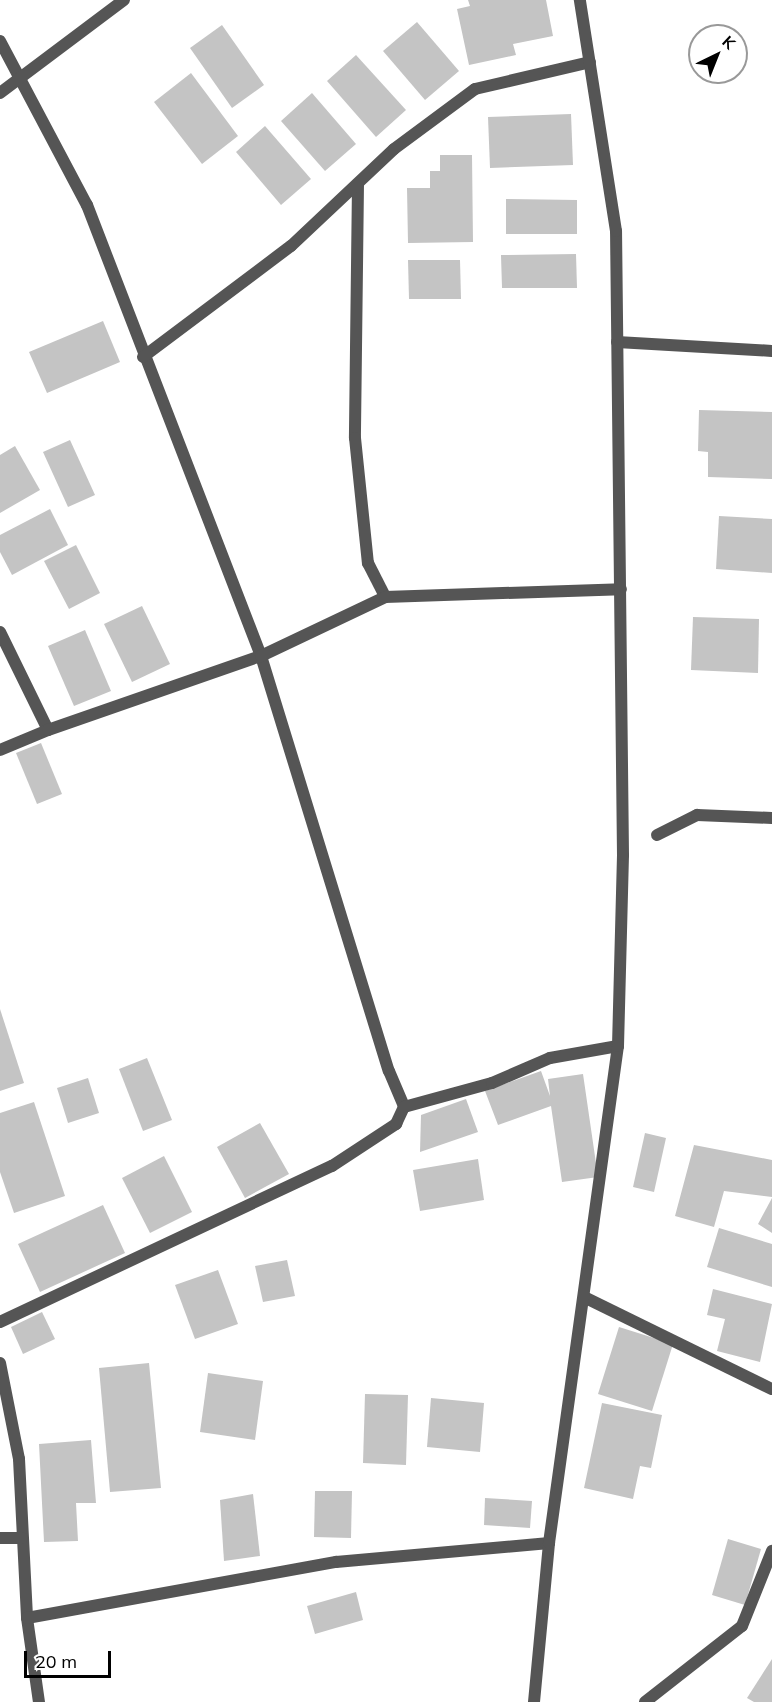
<!DOCTYPE html>
<style>
body{margin:0}
#map{position:relative;width:772px;height:1702px;overflow:hidden;background:#fff;font-family:Mulish,sans-serif}
div>[style]{position:absolute}
[style*='--x']{left:calc(var(--x)*1px);top:calc(var(--y)*1px);width:calc(var(--w)*1px);rotate:calc(var(--a)*1deg)}
.building>*{inset:0;background:#c4c4c4}
.service>*{height:12px;margin:-6px;padding:0 6px;transform-origin:6px;border-radius:6px;background:#555}
.minor>*{height:12px;margin:-6px;padding:0 6px;transform-origin:6px;border-radius:6px;background:#555}
.tertiary>*{height:12px;margin:-6px;padding:0 6px;transform-origin:6px;border-radius:6px;background:#555}
span{translate:-50% -50%;white-space:nowrap;text-align:center;line-height:1.15;-webkit-text-stroke:6px #fff;paint-order:stroke}
.north{position:absolute;left:688px;top:24px;width:60px;height:60px;box-sizing:border-box;background:#fff;border:2px solid #999;border-radius:50%;rotate:43deg;font-size:16px;font-weight:700;line-height:24px;text-align:center;color:#000}
.north::after{content:'';display:block;margin:auto;width:21px;height:27px;background:#000;clip-path:polygon(50% 0,100% 100%,50% 72%,0 100%)}
.scale{position:absolute;left:24px;top:1651px;width:87px;height:27px;box-sizing:border-box;border:3px solid #000;border-top:0;padding-left:8px;font-size:18px;line-height:21px;white-space:nowrap;color:#000;-webkit-text-stroke:4px #fff;paint-order:stroke}
</style>
<div id="map">
<div class="building">
<i style="clip-path:polygon(468px 0,546px 0,553px 36px,513px 44px,516px 55px,469px 65px,457px 9px,470px 6px)"></i>
<i style="clip-path:polygon(417px 22px,459px 71px,425px 100px,383px 51px)"></i>
<i style="clip-path:polygon(222px 25px,264px 85px,232px 108px,190px 48px)"></i>
<i style="clip-path:polygon(356px 55px,406px 110px,376px 137px,327px 81px)"></i>
<i style="clip-path:polygon(191px 73px,238px 136px,202px 164px,154px 102px)"></i>
<i style="clip-path:polygon(312px 93px,356px 144px,325px 171px,281px 121px)"></i>
<i style="clip-path:polygon(571px 114px,573px 165px,490px 168px,488px 117px)"></i>
<i style="clip-path:polygon(265px 126px,311px 179px,281px 205px,236px 152px)"></i>
<i style="clip-path:polygon(440px 155px,472px 155px,473px 242px,408px 243px,407px 188px,430px 188px,430px 171px,440px 171px)"></i>
<i style="clip-path:polygon(506px 199px,577px 200px,577px 234px,506px 234px)"></i>
<i style="clip-path:polygon(576px 254px,577px 288px,502px 288px,501px 255px)"></i>
<i style="clip-path:polygon(408px 260px,460px 260px,461px 299px,409px 299px)"></i>
<i style="clip-path:polygon(103px 321px,120px 362px,47px 393px,29px 352px)"></i>
<i style="clip-path:polygon(699px 410px,772px 412px,772px 479px,708px 477px,708px 452px,698px 451px)"></i>
<i style="clip-path:polygon(70px 440px,95px 495px,68px 507px,43px 452px)"></i>
<i style="clip-path:polygon(15px 446px,40px 490px,0 513px,0 455px)"></i>
<i style="clip-path:polygon(50px 509px,68px 545px,12px 575px,0 552px,0 535px)"></i>
<i style="clip-path:polygon(719px 516px,772px 519px,772px 573px,716px 569px)"></i>
<i style="clip-path:polygon(76px 545px,100px 593px,69px 609px,44px 561px)"></i>
<i style="clip-path:polygon(142px 606px,170px 664px,132px 682px,104px 624px)"></i>
<i style="clip-path:polygon(693px 617px,759px 619px,758px 673px,691px 670px)"></i>
<i style="clip-path:polygon(85px 630px,111px 691px,74px 706px,48px 646px)"></i>
<i style="clip-path:polygon(41px 743px,62px 794px,37px 804px,16px 753px)"></i>
<i style="clip-path:polygon(0 1009px,24px 1083px,0 1091px)"></i>
<i style="clip-path:polygon(147px 1058px,172px 1120px,143px 1131px,119px 1069px)"></i>
<i style="clip-path:polygon(541px 1071px,550px 1096px,548px 1079px,583px 1074px,598px 1177px,562px 1182px,551px 1106px,498px 1125px,485px 1091px)"></i>
<i style="clip-path:polygon(88px 1078px,99px 1113px,68px 1123px,57px 1088px)"></i>
<i style="clip-path:polygon(466px 1099px,478px 1132px,420px 1152px,421px 1115px)"></i>
<i style="clip-path:polygon(34px 1102px,65px 1196px,14px 1213px,0 1172px,0 1113px)"></i>
<i style="clip-path:polygon(260px 1123px,289px 1174px,245px 1198px,217px 1147px)"></i>
<i style="clip-path:polygon(645px 1133px,666px 1138px,654px 1192px,633px 1187px)"></i>
<i style="clip-path:polygon(694px 1145px,772px 1160px,772px 1197px,724px 1191px,714px 1227px,675px 1216px)"></i>
<i style="clip-path:polygon(164px 1156px,192px 1212px,150px 1233px,122px 1178px)"></i>
<i style="clip-path:polygon(478px 1159px,484px 1200px,420px 1211px,413px 1170px)"></i>
<i style="clip-path:polygon(772px 1198px,772px 1233px,758px 1224px)"></i>
<i style="clip-path:polygon(103px 1205px,125px 1253px,40px 1292px,18px 1244px)"></i>
<i style="clip-path:polygon(719px 1228px,772px 1244px,772px 1287px,707px 1267px)"></i>
<i style="clip-path:polygon(287px 1260px,295px 1296px,263px 1302px,255px 1266px)"></i>
<i style="clip-path:polygon(218px 1270px,238px 1324px,195px 1339px,175px 1285px)"></i>
<i style="clip-path:polygon(713px 1289px,772px 1304px,760px 1362px,717px 1351px,725px 1319px,707px 1315px)"></i>
<i style="clip-path:polygon(42px 1312px,55px 1339px,23px 1354px,11px 1327px)"></i>
<i style="clip-path:polygon(619px 1327px,673px 1344px,652px 1411px,598px 1394px)"></i>
<i style="clip-path:polygon(149px 1363px,161px 1488px,110px 1492px,99px 1368px)"></i>
<i style="clip-path:polygon(208px 1373px,263px 1381px,255px 1440px,200px 1432px)"></i>
<i style="clip-path:polygon(365px 1394px,408px 1395px,406px 1465px,363px 1463px)"></i>
<i style="clip-path:polygon(431px 1398px,484px 1403px,480px 1452px,427px 1447px)"></i>
<i style="clip-path:polygon(602px 1403px,662px 1415px,651px 1468px,640px 1466px,633px 1499px,584px 1488px)"></i>
<i style="clip-path:polygon(91px 1440px,96px 1503px,76px 1503px,78px 1541px,44px 1542px,39px 1444px)"></i>
<i style="clip-path:polygon(315px 1491px,352px 1491px,351px 1538px,314px 1537px)"></i>
<i style="clip-path:polygon(253px 1494px,260px 1556px,224px 1561px,220px 1500px)"></i>
<i style="clip-path:polygon(485px 1498px,532px 1501px,530px 1528px,484px 1525px)"></i>
<i style="clip-path:polygon(728px 1539px,761px 1549px,745px 1605px,712px 1595px)"></i>
<i style="clip-path:polygon(356px 1592px,363px 1620px,315px 1634px,307px 1606px)"></i>
<i style="clip-path:polygon(772px 1659px,772px 1702px,754px 1702px,747px 1698px)"></i>
</div>
<div class="service">
<i style="--x:657;--y:835;--w:45;--a:-26.6"></i>
<i style="--x:697;--y:815;--w:75;--a:2.3"></i>
</div>
<div class="minor">
<i style="--x:0;--y:41;--w:186;--a:62.1"></i>
<i style="--x:87;--y:205;--w:483;--a:68.9"></i>
<i style="--x:261;--y:656;--w:434;--a:72.9"></i>
<i style="--x:389;--y:1071;--w:39;--a:67"></i>
<i style="--x:0;--y:93;--w:155;--a:-36.9"></i>
<i style="--x:358;--y:184;--w:254;--a:90.7"></i>
<i style="--x:355;--y:438;--w:126;--a:84.1"></i>
<i style="--x:368;--y:563;--w:38;--a:63"></i>
<i style="--x:617;--y:342;--w:155;--a:3.3"></i>
<i style="--x:143;--y:357;--w:185;--a:-36.9"></i>
<i style="--x:291;--y:246;--w:141;--a:-43.3"></i>
<i style="--x:394;--y:149;--w:101;--a:-36.5"></i>
<i style="--x:475;--y:89;--w:118;--a:-13.2"></i>
<i style="--x:0;--y:632;--w:109;--a:63.9"></i>
<i style="--x:48;--y:730;--w:52;--a:157.4"></i>
<i style="--x:48;--y:730;--w:225;--a:-19.2"></i>
<i style="--x:261;--y:656;--w:137;--a:-25.4"></i>
<i style="--x:385;--y:597;--w:236;--a:-1.9"></i>
<i style="--x:586;--y:1298;--w:207;--a:26.1"></i>
<i style="--x:0;--y:1322;--w:367;--a:-25.2"></i>
<i style="--x:332;--y:1166;--w:77;--a:-33.3"></i>
<i style="--x:396;--y:1124;--w:19;--a:-65"></i>
<i style="--x:404;--y:1107;--w:91;--a:-15.3"></i>
<i style="--x:492;--y:1083;--w:63;--a:-23.3"></i>
<i style="--x:550;--y:1058;--w:69;--a:-10"></i>
<i style="--x:0;--y:1363;--w:98;--a:78.8"></i>
<i style="--x:19;--y:1459;--w:159;--a:87.1"></i>
<i style="--x:27;--y:1618;--w:85;--a:81.9"></i>
<i style="--x:0;--y:1538;--w:22;--a:0"></i>
<i style="--x:27;--y:1618;--w:314;--a:-10.3"></i>
<i style="--x:336;--y:1562;--w:214;--a:-5.1"></i>
<i style="--x:645;--y:1702;--w:123;--a:-38.1"></i>
<i style="--x:742;--y:1626;--w:81;--a:-68.2"></i>
</div>
<div class="tertiary">
<i style="--x:534;--y:1702;--w:160;--a:-84.6"></i>
<i style="--x:549;--y:1543;--w:502;--a:-82.1"></i>
<i style="--x:618;--y:1046;--w:191;--a:-88.5"></i>
<i style="--x:623;--y:855;--w:624;--a:-90.64"></i>
<i style="--x:616;--y:231;--w:234;--a:-98.9"></i>
</div>
<div class="north">K</div>
<div class="scale">20 m</div>
</div>
